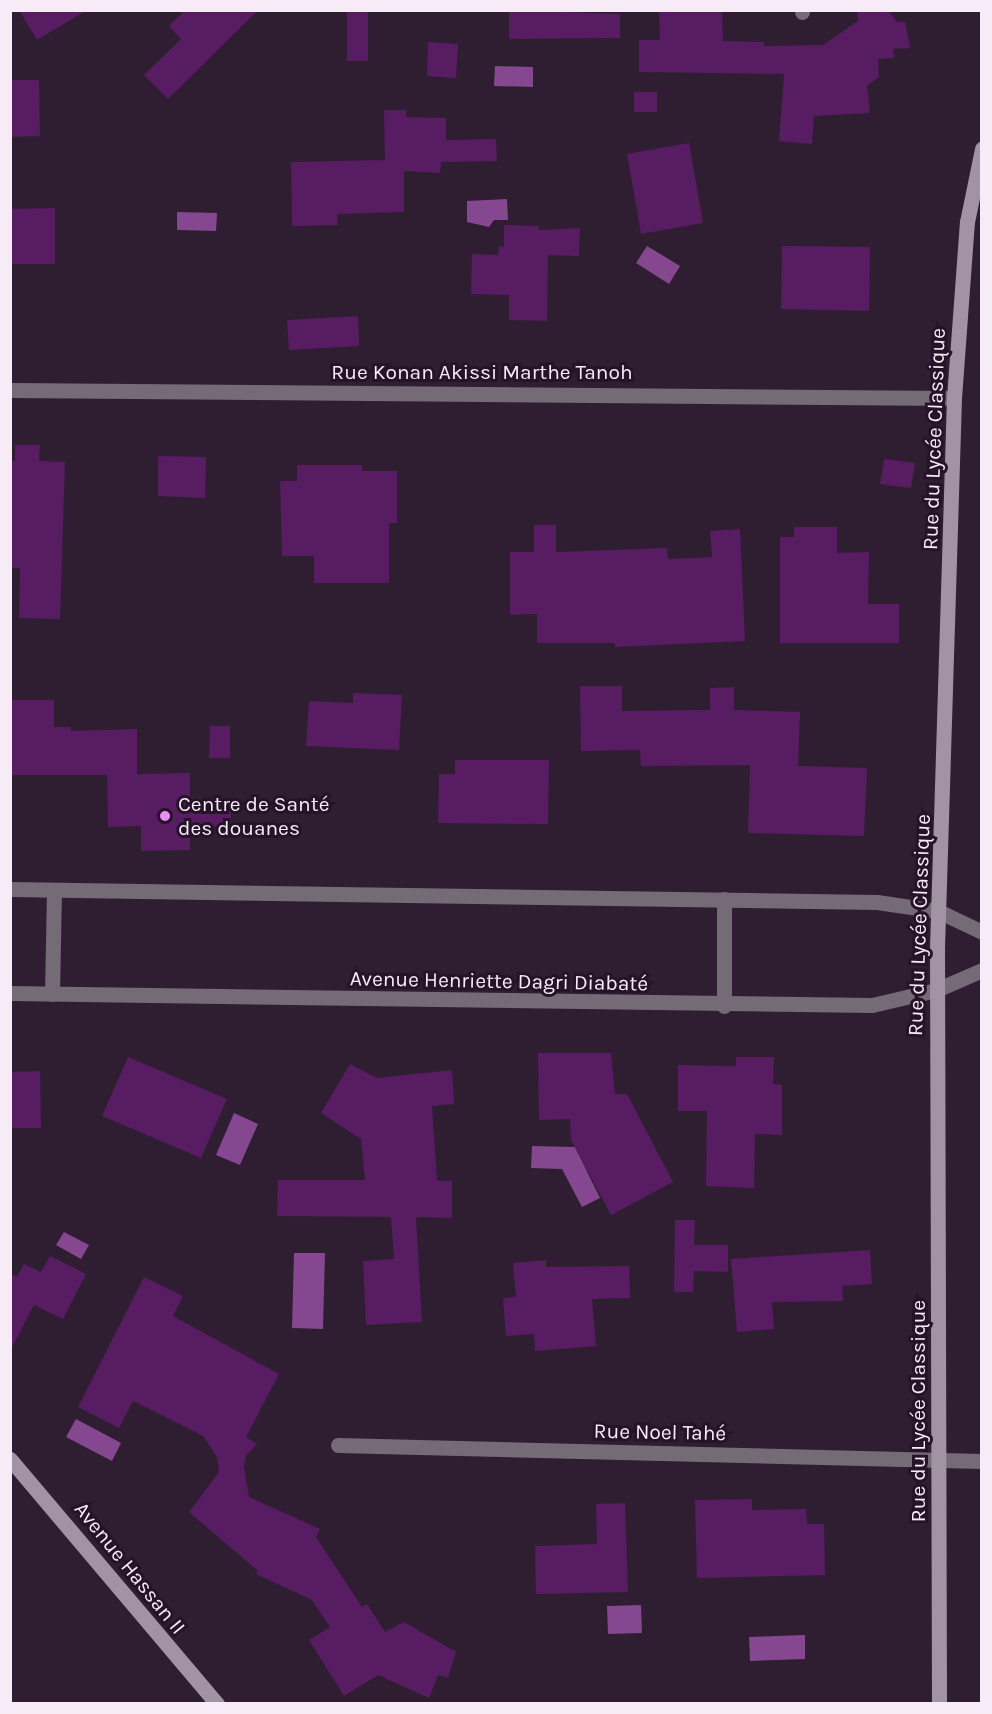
<!DOCTYPE html>
<meta charset="utf-8">
<style>
body{margin:0}
#map{position:relative;width:992px;height:1714px;overflow:hidden;background:#2f1e32;font-family:Karla,sans-serif}
div>[style]{position:absolute}
[style*='--x']{left:calc(var(--x)*1px);top:calc(var(--y)*1px);width:calc(var(--w)*1px);rotate:calc(var(--a)*1deg)}
.water>*{inset:0;background:#85478f}
.building>*{inset:0;background:#581c62}
.lane>*{height:15px;margin:-7.5px;padding:0 7.5px;transform-origin:7.5px;border-radius:7.5px;background:#746b76}
.street>*{height:15px;margin:-7.5px;padding:0 7.5px;transform-origin:7.5px;border-radius:7.5px;background:#746b76}
.secondary>*{height:15px;margin:-7.5px;padding:0 7.5px;transform-origin:7.5px;border-radius:7.5px;background:#a293a4}
.dots>*{width:16px;height:16px;translate:-50% -50%;box-sizing:border-box;border:3px solid #251428;border-radius:50%}
span{translate:-50% -50%;white-space:nowrap;text-align:center;line-height:1.15;-webkit-text-stroke:6px #251428;paint-order:stroke}
.street-label{font-size:21px;color:#f7ebf8}
.poi-label{font-size:21px;color:#f7ebf8}
.left{translate:0 -50%;text-align:left}
.frame{position:absolute;inset:0;border:12px solid #f7ebf8;pointer-events:none}
</style>
<div id="map">
<div class="water">
<i style="clip-path:polygon(495px 66px,533px 67px,533px 87px,494px 86px)"></i>
<i style="clip-path:polygon(507px 199px,508px 220px,494px 220px,489px 227px,467px 222px,467px 201px)"></i>
<i style="clip-path:polygon(177px 212px,217px 213px,216px 231px,177px 230px)"></i>
<i style="clip-path:polygon(647px 246px,680px 266px,669px 284px,636px 263px)"></i>
<i style="clip-path:polygon(234px 1113px,258px 1124px,240px 1165px,216px 1155px)"></i>
<i style="clip-path:polygon(532px 1146px,575px 1147px,600px 1198px,582px 1207px,562px 1169px,531px 1168px)"></i>
<i style="clip-path:polygon(64px 1232px,89px 1245px,81px 1259px,56px 1245px)"></i>
<i style="clip-path:polygon(294px 1253px,325px 1253px,323px 1329px,292px 1328px)"></i>
<i style="clip-path:polygon(76px 1419px,121px 1443px,112px 1461px,66px 1437px)"></i>
<i style="clip-path:polygon(641px 1605px,642px 1633px,608px 1634px,607px 1606px)"></i>
<i style="clip-path:polygon(805px 1635px,805px 1659px,750px 1661px,749px 1637px)"></i>
</div>
<div class="building">
<i style="clip-path:polygon(19px 10px,87px 10px,37px 40px)"></i>
<i style="clip-path:polygon(185px 10px,258px 10px,168px 99px,144px 75px,181px 39px,169px 26px)"></i>
<i style="clip-path:polygon(347px 10px,368px 10px,368px 61px,347px 61px)"></i>
<i style="clip-path:polygon(509px 10px,620px 14px,620px 38px,509px 39px)"></i>
<i style="clip-path:polygon(659px 10px,722px 10px,723px 41px,764px 42px,764px 46px,823px 45px,858px 21px,857px 10px,888px 10px,897px 22px,905px 22px,910px 48px,893px 49px,894px 58px,878px 59px,879px 77px,867px 86px,870px 113px,814px 116px,812px 144px,779px 141px,784px 74px,639px 72px,639px 40px,660px 40px)"></i>
<i style="clip-path:polygon(428px 42px,458px 44px,456px 78px,427px 76px)"></i>
<i style="clip-path:polygon(10px 80px,39px 80px,40px 136px,10px 137px)"></i>
<i style="clip-path:polygon(634px 92px,657px 92px,657px 112px,634px 112px)"></i>
<i style="clip-path:polygon(384px 110px,406px 110px,406px 117px,446px 118px,446px 140px,496px 139px,497px 161px,441px 162px,440px 173px,404px 171px,404px 212px,337px 214px,338px 225px,292px 226px,291px 162px,385px 160px)"></i>
<i style="clip-path:polygon(689px 143px,703px 223px,641px 234px,627px 154px)"></i>
<i style="clip-path:polygon(55px 208px,55px 264px,10px 264px,10px 209px)"></i>
<i style="clip-path:polygon(504px 225px,539px 226px,539px 230px,580px 228px,579px 256px,548px 255px,547px 321px,509px 320px,509px 295px,471px 294px,472px 254px,498px 255px,499px 246px,504px 247px)"></i>
<i style="clip-path:polygon(782px 246px,870px 247px,869px 311px,781px 309px)"></i>
<i style="clip-path:polygon(358px 316px,359px 346px,289px 350px,287px 320px)"></i>
<i style="clip-path:polygon(15px 445px,40px 445px,39px 461px,65px 462px,60px 619px,19px 618px,20px 568px,10px 568px,10px 461px,15px 461px)"></i>
<i style="clip-path:polygon(158px 456px,206px 457px,205px 498px,158px 496px)"></i>
<i style="clip-path:polygon(884px 459px,915px 463px,911px 488px,880px 484px)"></i>
<i style="clip-path:polygon(297px 465px,362px 465px,362px 471px,397px 471px,397px 523px,389px 523px,389px 583px,314px 583px,314px 556px,282px 556px,280px 481px,297px 481px)"></i>
<i style="clip-path:polygon(534px 525px,556px 525px,556px 552px,667px 548px,668px 559px,712px 557px,710px 531px,740px 529px,745px 641px,615px 647px,615px 643px,537px 643px,537px 614px,510px 615px,510px 552px,534px 552px)"></i>
<i style="clip-path:polygon(794px 527px,837px 527px,837px 553px,869px 552px,868px 604px,899px 604px,899px 643px,780px 643px,780px 537px,794px 537px)"></i>
<i style="clip-path:polygon(580px 686px,622px 686px,622px 711px,710px 710px,710px 688px,734px 687px,734px 710px,800px 712px,798px 766px,867px 768px,864px 836px,748px 833px,750px 765px,641px 766px,640px 750px,581px 751px)"></i>
<i style="clip-path:polygon(353px 693px,402px 695px,399px 750px,306px 746px,309px 701px,353px 703px)"></i>
<i style="clip-path:polygon(10px 700px,54px 700px,54px 727px,71px 727px,71px 731px,137px 729px,137px 774px,190px 773px,190px 798px,231px 798px,231px 826px,190px 827px,190px 850px,141px 851px,141px 826px,108px 827px,107px 775px,10px 775px)"></i>
<i style="clip-path:polygon(210px 726px,230px 726px,230px 758px,209px 758px)"></i>
<i style="clip-path:polygon(455px 760px,549px 760px,548px 824px,438px 823px,439px 774px,455px 774px)"></i>
<i style="clip-path:polygon(538px 1053px,611px 1053px,615px 1094px,627px 1094px,673px 1182px,611px 1215px,571px 1140px,570px 1119px,539px 1120px)"></i>
<i style="clip-path:polygon(128px 1057px,227px 1099px,201px 1158px,102px 1116px)"></i>
<i style="clip-path:polygon(736px 1057px,774px 1057px,773px 1084px,782px 1085px,782px 1135px,755px 1134px,754px 1188px,706px 1186px,707px 1111px,678px 1111px,678px 1065px,736px 1066px)"></i>
<i style="clip-path:polygon(350px 1064px,377px 1078px,452px 1070px,454px 1104px,432px 1106px,437px 1181px,452px 1181px,452px 1218px,416px 1217px,422px 1322px,366px 1325px,363px 1261px,394px 1259px,391px 1217px,277px 1216px,278px 1180px,365px 1180px,361px 1139px,321px 1113px)"></i>
<i style="clip-path:polygon(40px 1071px,41px 1128px,10px 1128px,10px 1072px)"></i>
<i style="clip-path:polygon(675px 1220px,695px 1220px,694px 1245px,728px 1245px,728px 1272px,694px 1271px,693px 1292px,674px 1292px)"></i>
<i style="clip-path:polygon(870px 1250px,872px 1284px,842px 1286px,843px 1301px,772px 1302px,774px 1329px,737px 1332px,731px 1259px)"></i>
<i style="clip-path:polygon(50px 1256px,86px 1274px,63px 1319px,34px 1305px,10px 1351px,10px 1274px,17px 1277px,24px 1264px,41px 1272px)"></i>
<i style="clip-path:polygon(546px 1260px,546px 1267px,629px 1266px,630px 1298px,592px 1299px,596px 1346px,535px 1351px,534px 1334px,506px 1336px,503px 1298px,516px 1297px,513px 1263px)"></i>
<i style="clip-path:polygon(144px 1277px,183px 1296px,173px 1316px,279px 1374px,246px 1437px,257px 1444px,246px 1455px,244px 1467px,249px 1497px,320px 1529px,316px 1537px,362px 1607px,367px 1604px,385px 1632px,404px 1622px,456px 1652px,448px 1678px,438px 1675px,429px 1698px,378px 1675px,344px 1696px,309px 1640px,330px 1627px,312px 1600px,256px 1574px,258px 1571px,189px 1512px,219px 1472px,217px 1457px,203px 1436px,133px 1401px,119px 1428px,78px 1407px)"></i>
<i style="clip-path:polygon(752px 1499px,752px 1510px,806px 1509px,807px 1524px,824px 1524px,825px 1575px,697px 1578px,695px 1500px)"></i>
<i style="clip-path:polygon(625px 1503px,628px 1592px,536px 1594px,535px 1546px,597px 1544px,596px 1504px)"></i>
</div>
<div class="lane">
<i style="--x:802;--y:10;--w:2;--a:90"></i>
</div>
<div class="street">
<i style="--x:10;--y:390;--w:944;--a:0.49"></i>
<i style="--x:10;--y:889;--w:867;--a:0.86"></i>
<i style="--x:877;--y:902;--w:62;--a:8.4"></i>
<i style="--x:938;--y:911;--w:49;--a:25.5"></i>
<i style="--x:724;--y:899;--w:107;--a:90"></i>
<i style="--x:10;--y:993;--w:862;--a:0.8"></i>
<i style="--x:872;--y:1005;--w:66;--a:-13.2"></i>
<i style="--x:936;--y:990;--w:50;--a:-23.5"></i>
<i style="--x:52;--y:994;--w:104;--a:-88.9"></i>
<i style="--x:338;--y:1445;--w:644;--a:1.42"></i>
</div>
<div class="secondary">
<i style="--x:10;--y:1459;--w:321;--a:49.8"></i>
<i style="--x:939;--y:1704;--w:756;--a:-90.15"></i>
<i style="--x:937;--y:948;--w:550;--a:-88.23"></i>
<i style="--x:954;--y:398;--w:176;--a:-85.8"></i>
<i style="--x:967;--y:222;--w:75;--a:-78.4"></i>
</div>
<div class="dots">
<i style="left:165px;top:816px;background:#ec8cfb"></i>
</div>
<div class="street-label">
<span style="left:482px;top:372px">Rue Konan Akissi Marthe Tanoh</span>
<span style="left:934px;top:439px;rotate:-88deg">Rue du Lycée Classique</span>
<span style="left:919px;top:925px;rotate:-88deg">Rue du Lycée Classique</span>
<span style="left:499px;top:981px;rotate:1deg">Avenue Henriette Dagri Diabaté</span>
<span style="left:918px;top:1411px;rotate:-90deg">Rue du Lycée Classique</span>
<span style="left:660px;top:1432px;rotate:1deg">Rue Noel Tahé</span>
<span style="left:130px;top:1568px;rotate:51deg">Avenue Hassan II</span>
</div>
<div class="poi-label">
<span class="left" style="left:178px;top:816px">Centre de Santé<br>des douanes</span>
</div>
<div class="frame"></div>
</div>
